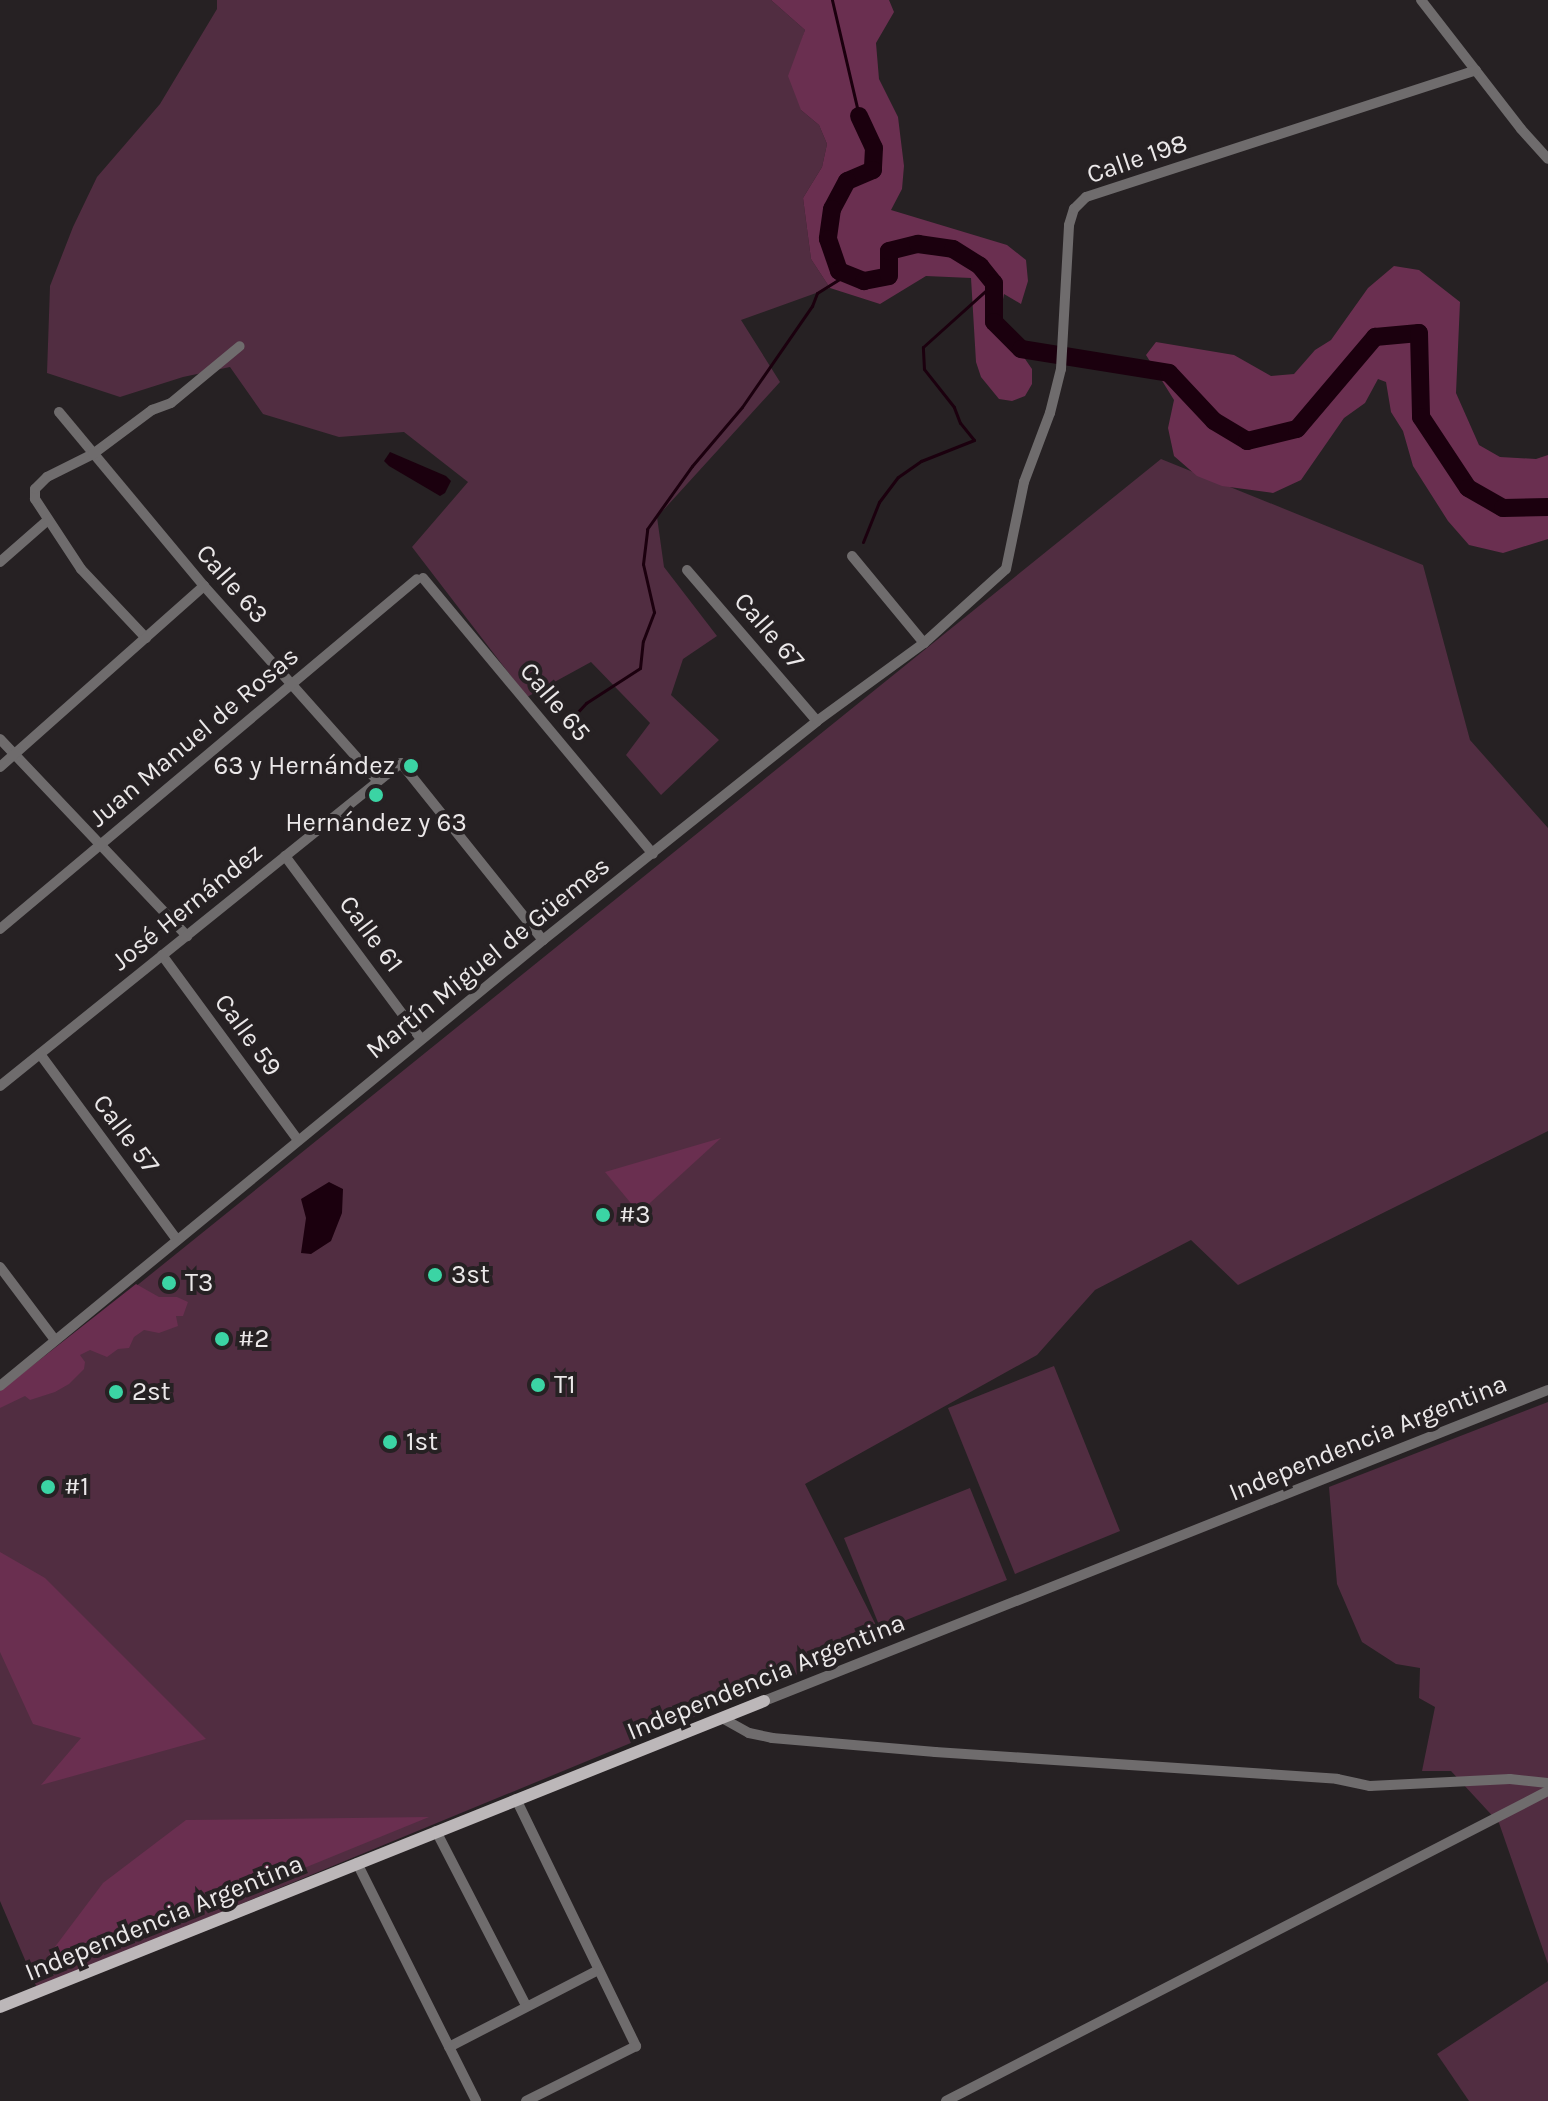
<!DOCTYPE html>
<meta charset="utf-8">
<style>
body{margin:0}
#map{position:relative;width:1548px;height:2101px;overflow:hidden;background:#262123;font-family:Karla,sans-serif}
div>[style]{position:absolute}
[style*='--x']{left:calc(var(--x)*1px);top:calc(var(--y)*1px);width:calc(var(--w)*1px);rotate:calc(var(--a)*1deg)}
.green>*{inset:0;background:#512d41}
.forest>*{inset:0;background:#6a2f50}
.water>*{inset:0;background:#1b000e}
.stream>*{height:3px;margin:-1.5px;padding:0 1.5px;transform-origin:1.5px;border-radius:1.5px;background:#1b000e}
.river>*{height:18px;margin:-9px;padding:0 9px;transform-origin:9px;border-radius:9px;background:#1b000e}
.minor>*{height:10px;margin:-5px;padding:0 5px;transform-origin:5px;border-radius:5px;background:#6f6c6d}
.major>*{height:12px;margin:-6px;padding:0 6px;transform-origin:6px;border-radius:6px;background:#bcb7b9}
.dots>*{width:22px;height:22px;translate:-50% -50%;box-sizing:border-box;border:4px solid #262123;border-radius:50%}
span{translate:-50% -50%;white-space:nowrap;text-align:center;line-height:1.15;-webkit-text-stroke:8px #262123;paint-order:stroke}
.street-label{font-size:26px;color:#ebe8e9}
.poi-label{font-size:26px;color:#ebe8e9}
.right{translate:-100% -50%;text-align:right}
.left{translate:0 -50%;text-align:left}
</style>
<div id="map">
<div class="green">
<i style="clip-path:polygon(217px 0,771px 0,805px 30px,800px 47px,801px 110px,819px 125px,827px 144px,822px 167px,803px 198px,811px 259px,830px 288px,741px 320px,780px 382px,657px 517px,664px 567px,717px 636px,683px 659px,671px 695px,719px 740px,661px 795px,626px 755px,650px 723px,591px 662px,527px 697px,412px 547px,468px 482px,404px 432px,339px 437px,263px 414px,230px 367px,183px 377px,120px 397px,47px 373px,50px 286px,73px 227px,97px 177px,160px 104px,217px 9px)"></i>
<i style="clip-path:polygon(1161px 459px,1423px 565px,1470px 740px,1548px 828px,1548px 1131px,1238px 1285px,1191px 1240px,1095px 1290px,1037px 1355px,805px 1484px,883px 1639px,37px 1988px,0 1901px,0 1396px)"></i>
<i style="clip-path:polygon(1054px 1366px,1120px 1531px,1015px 1574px,948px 1408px)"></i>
<i style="clip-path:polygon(1548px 1402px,1548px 1964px,1499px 1823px,1451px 1771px,1422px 1771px,1435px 1707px,1419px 1698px,1420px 1668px,1396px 1664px,1362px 1642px,1337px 1584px,1329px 1487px)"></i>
<i style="clip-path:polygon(970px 1488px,1007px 1580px,881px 1630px,844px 1538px)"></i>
<i style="clip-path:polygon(1548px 1981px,1548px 2101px,1469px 2101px,1437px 2054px)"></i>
</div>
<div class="forest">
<i style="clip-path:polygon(771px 0,889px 0,894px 12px,876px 43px,879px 79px,898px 117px,904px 166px,902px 189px,891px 210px,1007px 245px,1026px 260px,1028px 281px,1021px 304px,1004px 294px,999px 321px,1032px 369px,1032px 384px,1025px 396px,1012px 401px,999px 399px,981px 377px,976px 362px,971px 278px,926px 276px,880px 304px,830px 288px,811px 259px,803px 198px,822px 167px,827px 144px,819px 125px,801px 110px,788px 76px,805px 30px)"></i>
<i style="clip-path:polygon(1394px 266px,1419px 270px,1460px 302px,1456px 393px,1479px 445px,1500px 457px,1536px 459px,1548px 455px,1548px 539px,1503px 553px,1469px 545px,1448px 521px,1413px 466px,1403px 431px,1391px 412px,1386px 382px,1378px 379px,1365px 403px,1344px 418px,1301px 480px,1273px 493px,1222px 486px,1197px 476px,1174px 456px,1168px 428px,1174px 400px,1146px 355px,1156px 342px,1234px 355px,1271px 376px,1294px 374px,1315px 350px,1331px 340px,1368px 288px)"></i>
<i style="clip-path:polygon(721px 1138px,639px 1213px,605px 1172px)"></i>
<i style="clip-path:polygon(136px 1284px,159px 1297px,177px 1297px,188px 1302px,183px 1316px,176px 1316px,178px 1326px,159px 1333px,144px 1330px,134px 1337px,129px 1348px,118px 1349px,107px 1357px,90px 1350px,80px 1355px,85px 1362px,84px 1369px,69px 1384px,55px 1392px,30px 1400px,25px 1396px,0 1408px,0 1391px)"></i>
<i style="clip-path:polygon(0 1552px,45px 1578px,206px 1739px,41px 1785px,81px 1738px,33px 1724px,0 1652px)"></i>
<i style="clip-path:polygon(429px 1817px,30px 1980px,103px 1883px,186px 1820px)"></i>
</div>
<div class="water">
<i style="clip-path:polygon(390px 452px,446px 476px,451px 481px,445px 493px,440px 496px,389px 466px,384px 461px)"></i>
<i style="clip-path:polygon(329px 1182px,343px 1189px,342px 1213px,331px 1241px,311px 1254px,301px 1253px,306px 1218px,301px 1199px)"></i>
</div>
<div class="stream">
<i style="--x:832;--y:0;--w:119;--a:76.9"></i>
<i style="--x:863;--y:542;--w:43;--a:-68.2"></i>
<i style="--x:879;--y:502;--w:31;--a:-53"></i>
<i style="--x:898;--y:477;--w:28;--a:-35"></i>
<i style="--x:921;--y:461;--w:57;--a:-21.6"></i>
<i style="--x:974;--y:440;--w:22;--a:-129"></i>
<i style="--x:960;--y:423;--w:17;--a:-111"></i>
<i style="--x:954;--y:407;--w:48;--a:-128.3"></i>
<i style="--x:924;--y:369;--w:22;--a:-93"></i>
<i style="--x:923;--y:347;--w:96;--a:-42"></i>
<i style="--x:574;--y:716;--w:18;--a:-47"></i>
<i style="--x:586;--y:703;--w:64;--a:-32.9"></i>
<i style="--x:640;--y:668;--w:27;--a:-84"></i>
<i style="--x:643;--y:641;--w:31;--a:-69"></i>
<i style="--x:654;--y:612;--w:49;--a:-102.9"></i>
<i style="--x:643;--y:564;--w:35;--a:-83"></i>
<i style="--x:647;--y:529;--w:77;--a:-54.5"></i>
<i style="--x:692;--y:466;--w:77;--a:-49.7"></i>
<i style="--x:742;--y:407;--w:123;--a:-55.3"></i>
<i style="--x:812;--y:306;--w:14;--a:-69"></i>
<i style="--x:817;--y:293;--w:36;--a:-32"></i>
</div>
<div class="river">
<i style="--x:859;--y:116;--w:35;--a:65"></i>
<i style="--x:874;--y:148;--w:22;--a:93"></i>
<i style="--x:873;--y:170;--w:28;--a:157"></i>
<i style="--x:847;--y:181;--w:32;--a:118"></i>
<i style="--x:832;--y:209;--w:30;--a:98"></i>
<i style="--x:828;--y:239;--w:34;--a:71"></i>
<i style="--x:839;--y:271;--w:27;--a:22"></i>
<i style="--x:864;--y:281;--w:25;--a:-11"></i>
<i style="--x:889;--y:276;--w:25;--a:-90"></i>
<i style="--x:889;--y:251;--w:30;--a:-14"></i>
<i style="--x:918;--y:244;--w:35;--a:8"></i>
<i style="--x:953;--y:249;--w:32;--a:32"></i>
<i style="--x:980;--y:266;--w:22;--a:51"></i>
<i style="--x:994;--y:283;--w:39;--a:90"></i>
<i style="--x:994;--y:322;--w:38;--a:45"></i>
<i style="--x:1021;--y:349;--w:150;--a:9.2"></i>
<i style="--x:1169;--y:373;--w:66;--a:46.8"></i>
<i style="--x:1214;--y:421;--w:39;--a:31"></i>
<i style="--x:1247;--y:441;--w:51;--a:-13.5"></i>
<i style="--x:1297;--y:429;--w:121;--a:-49.7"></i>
<i style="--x:1375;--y:337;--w:44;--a:-5.2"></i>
<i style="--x:1419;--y:333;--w:84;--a:88.6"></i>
<i style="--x:1421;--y:417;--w:85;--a:56.5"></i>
<i style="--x:1468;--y:488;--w:40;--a:29.7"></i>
<i style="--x:1503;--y:508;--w:45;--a:-1.3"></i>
</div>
<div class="minor">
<i style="--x:1421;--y:0;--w:163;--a:52.2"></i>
<i style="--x:1521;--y:129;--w:40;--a:48"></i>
<i style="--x:59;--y:412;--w:226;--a:50.2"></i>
<i style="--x:204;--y:586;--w:261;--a:48.3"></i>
<i style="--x:852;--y:556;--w:113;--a:50.4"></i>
<i style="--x:0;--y:562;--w:64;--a:-41.2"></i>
<i style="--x:687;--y:570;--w:199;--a:49.3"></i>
<i style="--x:423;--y:578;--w:359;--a:50.2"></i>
<i style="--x:146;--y:638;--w:95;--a:-133.3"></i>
<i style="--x:81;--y:569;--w:84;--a:-123.3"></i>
<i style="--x:35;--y:499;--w:10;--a:-90"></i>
<i style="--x:35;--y:489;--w:17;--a:-45"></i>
<i style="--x:47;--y:477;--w:51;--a:-26.6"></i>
<i style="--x:93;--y:454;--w:74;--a:-36.7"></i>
<i style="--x:152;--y:410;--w:20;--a:-20"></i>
<i style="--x:171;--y:403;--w:89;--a:-39.6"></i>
<i style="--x:0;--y:739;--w:272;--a:46.5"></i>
<i style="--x:0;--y:767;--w:273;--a:-41.6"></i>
<i style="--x:285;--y:856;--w:228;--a:53.4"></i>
<i style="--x:0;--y:929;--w:544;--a:-40.01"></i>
<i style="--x:162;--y:955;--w:230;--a:53.7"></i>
<i style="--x:40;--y:1054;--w:231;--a:53.6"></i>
<i style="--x:0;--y:1086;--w:515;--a:-38.85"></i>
<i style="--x:401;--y:763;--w:227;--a:51.3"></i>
<i style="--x:0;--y:1267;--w:91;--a:53"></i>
<i style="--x:0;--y:1386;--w:703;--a:-39.4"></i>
<i style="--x:543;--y:940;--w:351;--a:-38.6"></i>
<i style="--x:817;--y:721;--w:132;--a:-36.1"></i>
<i style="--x:924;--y:643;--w:110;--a:-42.1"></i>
<i style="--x:1006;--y:569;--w:89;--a:-78.3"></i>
<i style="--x:1024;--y:482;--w:74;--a:-69.4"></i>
<i style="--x:1050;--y:413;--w:45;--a:-76"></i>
<i style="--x:1061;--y:369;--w:144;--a:-86.8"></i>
<i style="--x:1069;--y:225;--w:17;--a:-73"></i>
<i style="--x:1074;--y:209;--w:17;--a:-45"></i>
<i style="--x:1086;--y:197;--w:410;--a:-18"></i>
<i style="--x:764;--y:1701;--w:843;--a:-21.64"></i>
<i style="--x:722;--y:1718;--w:31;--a:29"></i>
<i style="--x:749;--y:1733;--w:24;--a:12"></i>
<i style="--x:772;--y:1738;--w:164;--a:4.9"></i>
<i style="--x:935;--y:1752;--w:403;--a:3.8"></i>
<i style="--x:1337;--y:1779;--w:34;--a:12"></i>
<i style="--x:1370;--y:1786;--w:140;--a:-2.9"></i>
<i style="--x:1510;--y:1779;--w:38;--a:6"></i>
<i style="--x:516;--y:1799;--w:275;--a:64.1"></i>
<i style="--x:636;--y:2046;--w:123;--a:153.4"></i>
<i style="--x:436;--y:1831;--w:196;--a:62.7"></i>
<i style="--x:357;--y:1863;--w:266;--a:63.4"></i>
<i style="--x:449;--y:2047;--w:165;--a:-27.3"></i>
<i style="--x:946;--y:2101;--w:677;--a:-27.25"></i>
</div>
<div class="major">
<i style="--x:0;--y:2007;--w:823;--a:-21.83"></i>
</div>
<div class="dots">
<i style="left:411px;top:766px;background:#3bd4a4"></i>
<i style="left:376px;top:795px;background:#3bd4a4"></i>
<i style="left:603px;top:1215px;background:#3bd4a4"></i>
<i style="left:435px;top:1275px;background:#3bd4a4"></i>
<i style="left:169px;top:1283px;background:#3bd4a4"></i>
<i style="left:222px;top:1339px;background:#3bd4a4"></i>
<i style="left:538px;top:1385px;background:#3bd4a4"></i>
<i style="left:116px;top:1392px;background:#3bd4a4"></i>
<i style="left:390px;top:1442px;background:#3bd4a4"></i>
<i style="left:48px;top:1487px;background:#3bd4a4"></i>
</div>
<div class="street-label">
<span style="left:1137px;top:159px;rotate:-19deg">Calle 198</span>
<span style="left:232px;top:584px;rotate:49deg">Calle 63</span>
<span style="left:769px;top:631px;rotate:49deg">Calle 67</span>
<span style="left:555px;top:702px;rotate:50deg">Calle 65</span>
<span style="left:194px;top:737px;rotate:-40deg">Juan Manuel de Rosas</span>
<span style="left:187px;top:907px;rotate:-39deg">José Hernández</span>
<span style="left:371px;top:934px;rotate:53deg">Calle 61</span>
<span style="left:488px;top:958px;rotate:-39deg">Martín Miguel de Güemes</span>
<span style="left:248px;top:1035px;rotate:54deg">Calle 59</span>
<span style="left:126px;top:1134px;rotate:53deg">Calle 57</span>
<span style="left:1368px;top:1438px;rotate:-22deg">Independencia Argentina</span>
<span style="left:766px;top:1677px;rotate:-22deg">Independencia Argentina</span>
<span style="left:164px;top:1918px;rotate:-22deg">Independencia Argentina</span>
</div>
<div class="poi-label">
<span class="right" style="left:395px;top:766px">63 y Hernández</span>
<span style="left:376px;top:823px">Hernández y 63</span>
<span class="left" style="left:619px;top:1215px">#3</span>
<span class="left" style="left:451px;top:1275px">3st</span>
<span class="left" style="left:185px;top:1283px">T3</span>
<span class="left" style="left:238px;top:1339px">#2</span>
<span class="left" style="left:554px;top:1385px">T1</span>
<span class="left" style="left:132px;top:1392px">2st</span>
<span class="left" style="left:406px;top:1442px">1st</span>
<span class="left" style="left:64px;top:1487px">#1</span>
</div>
</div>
